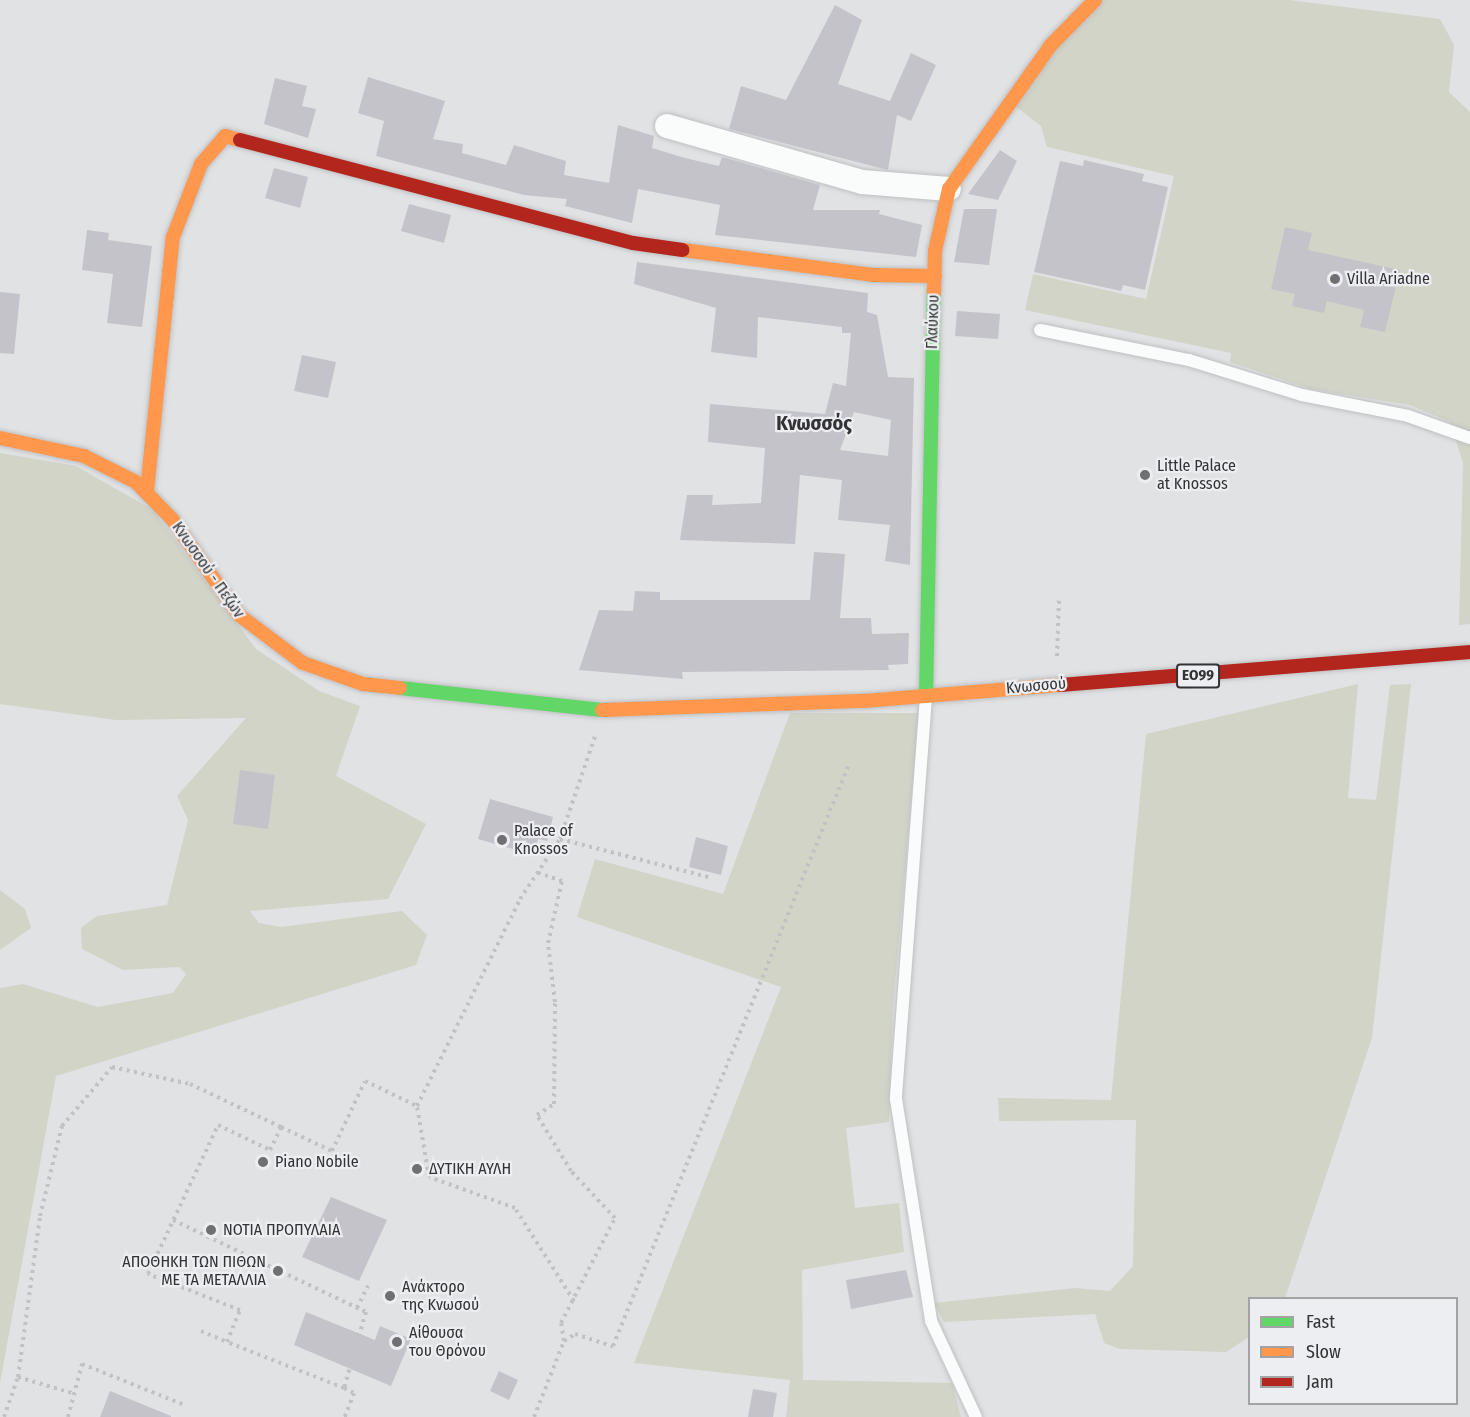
<!DOCTYPE html>
<meta charset="utf-8">
<style>
body{margin:0}
#map{position:relative;width:1470px;height:1417px;overflow:hidden;background:#e1e2e4;font-family:"Fira Sans Condensed",sans-serif}
div>[style]{position:absolute}
[style*='--x']{left:calc(var(--x)*1px);top:calc(var(--y)*1px);width:calc(var(--w)*1px);rotate:calc(var(--a)*1deg)}
.green>*{inset:0;background:#d2d4c8}
.building>*{inset:0;background:#c4c3ca}
.path>*{height:4px;margin-top:-2px;transform-origin:0;background:repeating-linear-gradient(90deg,#c2c2c3 0 3px,transparent 0 7.5px)}
.roads{filter:drop-shadow(0 0 2px #bfc0c2) drop-shadow(0 0 2px #bfc0c2)}
.lane>*{height:12px;margin:-6px;padding:0 6px;transform-origin:6px;border-radius:6px;background:#fafbfb}
.street>*{height:24px;margin:-12px;padding:0 12px;transform-origin:12px;border-radius:12px;background:#fafbfb}
.fast>*{height:14px;margin:-7px;padding:0 7px;transform-origin:7px;border-radius:7px;background:#63d668}
.slow>*{height:14px;margin:-7px;padding:0 7px;transform-origin:7px;border-radius:7px;background:#ff974d}
.jam>*{height:14px;margin:-7px;padding:0 7px;transform-origin:7px;border-radius:7px;background:#b3261e}
.dots>*{width:16px;height:16px;translate:-50% -50%;box-sizing:border-box;border:3px solid #edeef2;border-radius:50%}
span{translate:-50% -50%;white-space:nowrap;text-align:center;line-height:1.15;-webkit-text-stroke:4.5px #edeef2;paint-order:stroke}
.shield-label span{padding:2px 4px;background:#edeef2;border:2px solid;border-radius:4px;-webkit-text-stroke-width:0}
.shield-label{font-size:15px;color:#333335;font-weight:700}
.poi-label{font-size:16px;color:#333335}
.left{translate:0 -50%;text-align:left}
.right{translate:-100% -50%;text-align:right}
.street-label{font-size:16px;color:#333335}
.quarter-label{font-size:20px;color:#333335;font-weight:700}
.legend{position:absolute;left:1248px;top:1297px;width:210px;height:108px;box-sizing:border-box;background:#edeef2;border:2px solid #a3a3a6;margin:0;padding:8px 10px;list-style:none;font-size:18px;color:#333335}
.legend li{display:flex;align-items:center;gap:12px;height:30px}
.legend b{width:30px;border:2px solid #a3a3a6}
</style>
<div id="map">
<div class="green">
<i style="clip-path:polygon(1090px 0,1289px 0,1440px 19px,1454px 45px,1449px 92px,1470px 112px,1470px 624px,1459px 625px,1463px 463px,1450px 422px,1410px 405px,1311px 389px,1230px 362px,1231px 353px,1025px 310px,1033px 274px,1146px 299px,1174px 176px,1047px 147px,1041px 126px,1015px 106px)"></i>
<i style="clip-path:polygon(0 453px,76px 466px,153px 510px,256px 649px,319px 691px,360px 706px,336px 776px,426px 824px,388px 899px,250px 911px,259px 923px,281px 927px,402px 911px,427px 935px,416px 965px,56px 1076px,0 1383px,0 988px,23px 984px,98px 1007px,173px 993px,186px 974px,179px 967px,123px 970px,82px 949px,81px 928px,97px 916px,167px 905px,188px 820px,177px 796px,246px 718px,116px 720px,0 704px)"></i>
<i style="clip-path:polygon(1358px 684px,1348px 798px,1376px 800px,1390px 685px,1411px 684px,1372px 1038px,1285px 1298px,1250px 1298px,1249px 1337px,1226px 1352px,1120px 1349px,1104px 1343px,1095px 1314px,944px 1322px,934px 1303px,1075px 1288px,1110px 1291px,1133px 1266px,1136px 1120px,999px 1121px,998px 1098px,1111px 1100px,1146px 734px)"></i>
<i style="clip-path:polygon(790px 713px,919px 713px,893px 1008px,889px 1122px,846px 1128px,855px 1208px,899px 1203px,904px 1252px,802px 1270px,803px 1380px,952px 1383px,961px 1417px,786px 1417px,790px 1380px,634px 1363px,781px 987px,577px 917px,595px 859px,723px 894px)"></i>
<i style="clip-path:polygon(0 890px,25px 909px,31px 928px,0 950px)"></i>
</div>
<div class="building">
<i style="clip-path:polygon(835px 5px,862px 20px,838px 84px,890px 101px,911px 53px,936px 65px,911px 121px,897px 115px,888px 170px,729px 129px,741px 86px,786px 100px)"></i>
<i style="clip-path:polygon(368px 77px,445px 101px,433px 139px,463px 144px,462px 153px,506px 165px,514px 145px,566px 161px,564px 175px,609px 183px,618px 125px,654px 136px,652px 148px,685px 158px,719px 166px,722px 157px,820px 185px,813px 210px,880px 210px,879px 214px,922px 225px,916px 257px,715px 235px,720px 205px,638px 189px,632px 223px,565px 206px,567px 199px,524px 195px,376px 156px,384px 121px,358px 113px)"></i>
<i style="clip-path:polygon(275px 78px,307px 86px,302px 106px,316px 109px,308px 138px,264px 124px)"></i>
<i style="clip-path:polygon(1000px 150px,1017px 161px,998px 200px,968px 194px)"></i>
<i style="clip-path:polygon(1084px 160px,1144px 174px,1142px 181px,1168px 187px,1145px 290px,1123px 285px,1121px 291px,1034px 272px,1060px 161px,1083px 166px)"></i>
<i style="clip-path:polygon(274px 168px,308px 177px,300px 208px,265px 198px)"></i>
<i style="clip-path:polygon(409px 204px,451px 215px,444px 243px,401px 231px)"></i>
<i style="clip-path:polygon(964px 209px,997px 209px,989px 265px,954px 262px)"></i>
<i style="clip-path:polygon(1285px 227px,1312px 233px,1308px 250px,1400px 270px,1385px 332px,1360px 327px,1364px 310px,1327px 301px,1324px 313px,1292px 306px,1295px 294px,1271px 289px)"></i>
<i style="clip-path:polygon(87px 230px,109px 233px,108px 240px,152px 246px,142px 327px,107px 323px,113px 274px,82px 270px)"></i>
<i style="clip-path:polygon(evenodd,637px 262px,868px 293px,867px 312px,877px 315px,888px 377px,914px 378px,910px 565px,885px 561px,890px 525px,838px 520px,842px 480px,800px 475px,795px 544px,680px 540px,687px 495px,713px 495px,712px 505px,761px 503px,765px 448px,708px 442px,710px 404px,825px 414px,833px 383px,846px 386px,851px 333px,842px 333px,842px 327px,758px 317px,757px 358px,711px 352px,716px 308px,634px 284px,637px 262px,854px 412px,891px 420px,888px 456px,840px 450px,854px 412px)"></i>
<i style="clip-path:polygon(0 292px,20px 294px,14px 354px,0 353px)"></i>
<i style="clip-path:polygon(957px 311px,1000px 314px,998px 339px,955px 336px)"></i>
<i style="clip-path:polygon(302px 355px,336px 362px,328px 398px,294px 391px)"></i>
<i style="clip-path:polygon(814px 552px,845px 554px,840px 618px,871px 618px,872px 634px,909px 633px,908px 664px,888px 665px,889px 670px,682px 672px,683px 679px,579px 670px,599px 610px,633px 611px,635px 591px,660px 592px,660px 600px,810px 600px)"></i>
<i style="clip-path:polygon(240px 770px,275px 775px,268px 829px,233px 824px)"></i>
<i style="clip-path:polygon(490px 799px,553px 817px,547px 841px,538px 839px,534px 855px,478px 839px)"></i>
<i style="clip-path:polygon(696px 837px,728px 846px,721px 875px,689px 867px)"></i>
<i style="clip-path:polygon(331px 1197px,387px 1220px,359px 1281px,302px 1257px)"></i>
<i style="clip-path:polygon(906px 1270px,913px 1297px,851px 1309px,846px 1280px)"></i>
<i style="clip-path:polygon(306px 1312px,375px 1340px,380px 1326px,411px 1339px,391px 1386px,294px 1345px)"></i>
<i style="clip-path:polygon(499px 1371px,518px 1380px,509px 1400px,490px 1391px)"></i>
<i style="clip-path:polygon(753px 1389px,777px 1393px,773px 1417px,748px 1417px)"></i>
<i style="clip-path:polygon(110px 1391px,171px 1416px,171px 1417px,100px 1417px)"></i>
</div>
<div class="path">
<i style="--x:1057;--y:656;--w:56;--a:-88"></i>
<i style="--x:560;--y:839;--w:157;--a:14.4"></i>
<i style="--x:173;--y:1220;--w:214;--a:25.5"></i>
<i style="--x:366;--y:1312;--w:79;--a:106.1"></i>
<i style="--x:344;--y:1388;--w:126;--a:-158.5"></i>
<i style="--x:227;--y:1342;--w:35;--a:-68"></i>
<i style="--x:240;--y:1310;--w:99;--a:-158.6"></i>
<i style="--x:148;--y:1274;--w:165;--a:-64.8"></i>
<i style="--x:218;--y:1125;--w:58;--a:25.7"></i>
<i style="--x:270;--y:1150;--w:25;--a:-64"></i>
<i style="--x:281;--y:1127;--w:56;--a:25.2"></i>
<i style="--x:332;--y:1151;--w:77;--a:-64.8"></i>
<i style="--x:365;--y:1081;--w:58;--a:25.7"></i>
<i style="--x:574;--y:1301;--w:110;--a:-122.4"></i>
<i style="--x:515;--y:1208;--w:91;--a:-160.2"></i>
<i style="--x:429;--y:1177;--w:72;--a:-99.6"></i>
<i style="--x:417;--y:1106;--w:231;--a:-63.5"></i>
<i style="--x:520;--y:899;--w:72;--a:-56.3"></i>
<i style="--x:560;--y:839;--w:109;--a:-71.2"></i>
<i style="--x:357;--y:1308;--w:25;--a:-64"></i>
<i style="--x:201;--y:1331;--w:28;--a:23"></i>
<i style="--x:564;--y:1341;--w:13;--a:-32"></i>
<i style="--x:575;--y:1334;--w:40;--a:18"></i>
<i style="--x:613;--y:1346;--w:628;--a:-67.93"></i>
<i style="--x:18;--y:1377;--w:56;--a:16.5"></i>
<i style="--x:344;--y:1388;--w:11;--a:27"></i>
<i style="--x:354;--y:1393;--w:26;--a:111"></i>
<i style="--x:4;--y:1417;--w:42;--a:-70.7"></i>
<i style="--x:18;--y:1377;--w:162;--a:-82.2"></i>
<i style="--x:40;--y:1216;--w:93;--a:-76.3"></i>
<i style="--x:62;--y:1126;--w:77;--a:-49.7"></i>
<i style="--x:112;--y:1067;--w:80;--a:12.3"></i>
<i style="--x:190;--y:1084;--w:101;--a:25.3"></i>
<i style="--x:68;--y:1417;--w:55;--a:-75.2"></i>
<i style="--x:82;--y:1364;--w:108;--a:21.8"></i>
<i style="--x:534;--y:1417;--w:82;--a:-68.5"></i>
<i style="--x:564;--y:1341;--w:18;--a:-99"></i>
<i style="--x:561;--y:1323;--w:118;--a:-62.8"></i>
<i style="--x:615;--y:1218;--w:64;--a:-133.1"></i>
<i style="--x:571;--y:1171;--w:66;--a:-121.3"></i>
<i style="--x:537;--y:1115;--w:20;--a:-33"></i>
<i style="--x:554;--y:1104;--w:102;--a:-89.4"></i>
<i style="--x:555;--y:1002;--w:59;--a:-96.8"></i>
<i style="--x:548;--y:943;--w:64;--a:-77.3"></i>
<i style="--x:562;--y:881;--w:28;--a:-161"></i>
</div>
<div class="roads">
<div class="lane">
<i style="--x:1040;--y:330;--w:152;--a:11.4"></i>
<i style="--x:1189;--y:360;--w:118;--a:17.2"></i>
<i style="--x:1302;--y:395;--w:108;--a:11.2"></i>
<i style="--x:1408;--y:416;--w:66;--a:19.5"></i>
<i style="--x:926;--y:697;--w:403;--a:94.3"></i>
<i style="--x:896;--y:1099;--w:225;--a:81"></i>
<i style="--x:931;--y:1321;--w:106;--a:64.9"></i>
</div>
<div class="street">
<i style="--x:667;--y:126;--w:203;--a:16"></i>
<i style="--x:862;--y:182;--w:87;--a:4.6"></i>
</div>
<div class="fast">
<i style="--x:400;--y:688;--w:203;--a:6.2"></i>
<i style="--x:926;--y:696;--w:404;--a:-88.9"></i>
</div>
<div class="slow">
<i style="--x:683;--y:250;--w:191;--a:7.5"></i>
<i style="--x:872;--y:275;--w:63;--a:0.9"></i>
<i style="--x:934;--y:292;--w:41;--a:-88.6"></i>
<i style="--x:935;--y:251;--w:64;--a:-77.3"></i>
<i style="--x:949;--y:189;--w:176;--a:-54.7"></i>
<i style="--x:1051;--y:45;--w:63;--a:-45.6"></i>
<i style="--x:0;--y:438;--w:86;--a:12.1"></i>
<i style="--x:84;--y:456;--w:58;--a:26.6"></i>
<i style="--x:136;--y:482;--w:52;--a:45.8"></i>
<i style="--x:172;--y:519;--w:117;--a:55.1"></i>
<i style="--x:239;--y:615;--w:80;--a:36.9"></i>
<i style="--x:303;--y:663;--w:64;--a:19.3"></i>
<i style="--x:363;--y:684;--w:37;--a:6"></i>
<i style="--x:147;--y:491;--w:255;--a:-84.2"></i>
<i style="--x:173;--y:237;--w:78;--a:-69"></i>
<i style="--x:201;--y:164;--w:37;--a:-49"></i>
<i style="--x:225;--y:136;--w:16;--a:15"></i>
<i style="--x:602;--y:710;--w:263;--a:-2"></i>
<i style="--x:865;--y:701;--w:197;--a:-4.7"></i>
</div>
<div class="jam">
<i style="--x:240;--y:140;--w:406;--a:14.7"></i>
<i style="--x:633;--y:243;--w:50;--a:8"></i>
<i style="--x:1061;--y:685;--w:410;--a:-4.6"></i>
</div>
</div>
<div class="dots">
<i style="left:1335px;top:279px;background:#707072"></i>
<i style="left:1145px;top:475px;background:#707072"></i>
<i style="left:502px;top:840px;background:#707072"></i>
<i style="left:263px;top:1162px;background:#707072"></i>
<i style="left:417px;top:1169px;background:#707072"></i>
<i style="left:211px;top:1230px;background:#707072"></i>
<i style="left:278px;top:1271px;background:#707072"></i>
<i style="left:390px;top:1296px;background:#707072"></i>
<i style="left:397px;top:1342px;background:#707072"></i>
</div>
<div class="shield-label">
<span style="left:1198px;top:676px">ΕΟ99</span>
</div>
<div class="poi-label">
<span class="left" style="left:1347px;top:279px">Villa Ariadne</span>
<span class="left" style="left:1157px;top:475px">Little Palace<br>at Knossos</span>
<span class="left" style="left:514px;top:840px">Palace of<br>Knossos</span>
<span class="left" style="left:275px;top:1162px">Piano Nobile</span>
<span class="left" style="left:429px;top:1169px">ΔΥΤΙΚΗ ΑΥΛΗ</span>
<span class="left" style="left:223px;top:1230px">NOTIA ΠΡΟΠΥΛΑΙΑ</span>
<span class="right" style="left:266px;top:1271px">ΑΠΟΘΗΚΗ ΤΩΝ ΠΙΘΩΝ<br>ME ΤΑ ΜΕΤΑΛΛΙΑ</span>
<span class="left" style="left:402px;top:1296px">Ανάκτορο<br>της Κνωσού</span>
<span class="left" style="left:409px;top:1342px">Αίθουσα<br>του Θρόνου</span>
</div>
<div class="street-label">
<span style="left:933px;top:322px;rotate:-88deg">Γλαύκου</span>
<span style="left:208px;top:570px;rotate:55deg">Κνωσσού - Πεζών</span>
<span style="left:1036px;top:686px;rotate:-5deg">Κνωσσού</span>
</div>
<div class="quarter-label">
<span style="left:814px;top:423px">Κνωσσός</span>
</div>
<ul class="legend">
<li><b style="height:8px;background:#63d668"></b>Fast</li>
<li><b style="height:8px;background:#ff974d"></b>Slow</li>
<li><b style="height:8px;background:#b3261e"></b>Jam</li>
</ul>
</div>
